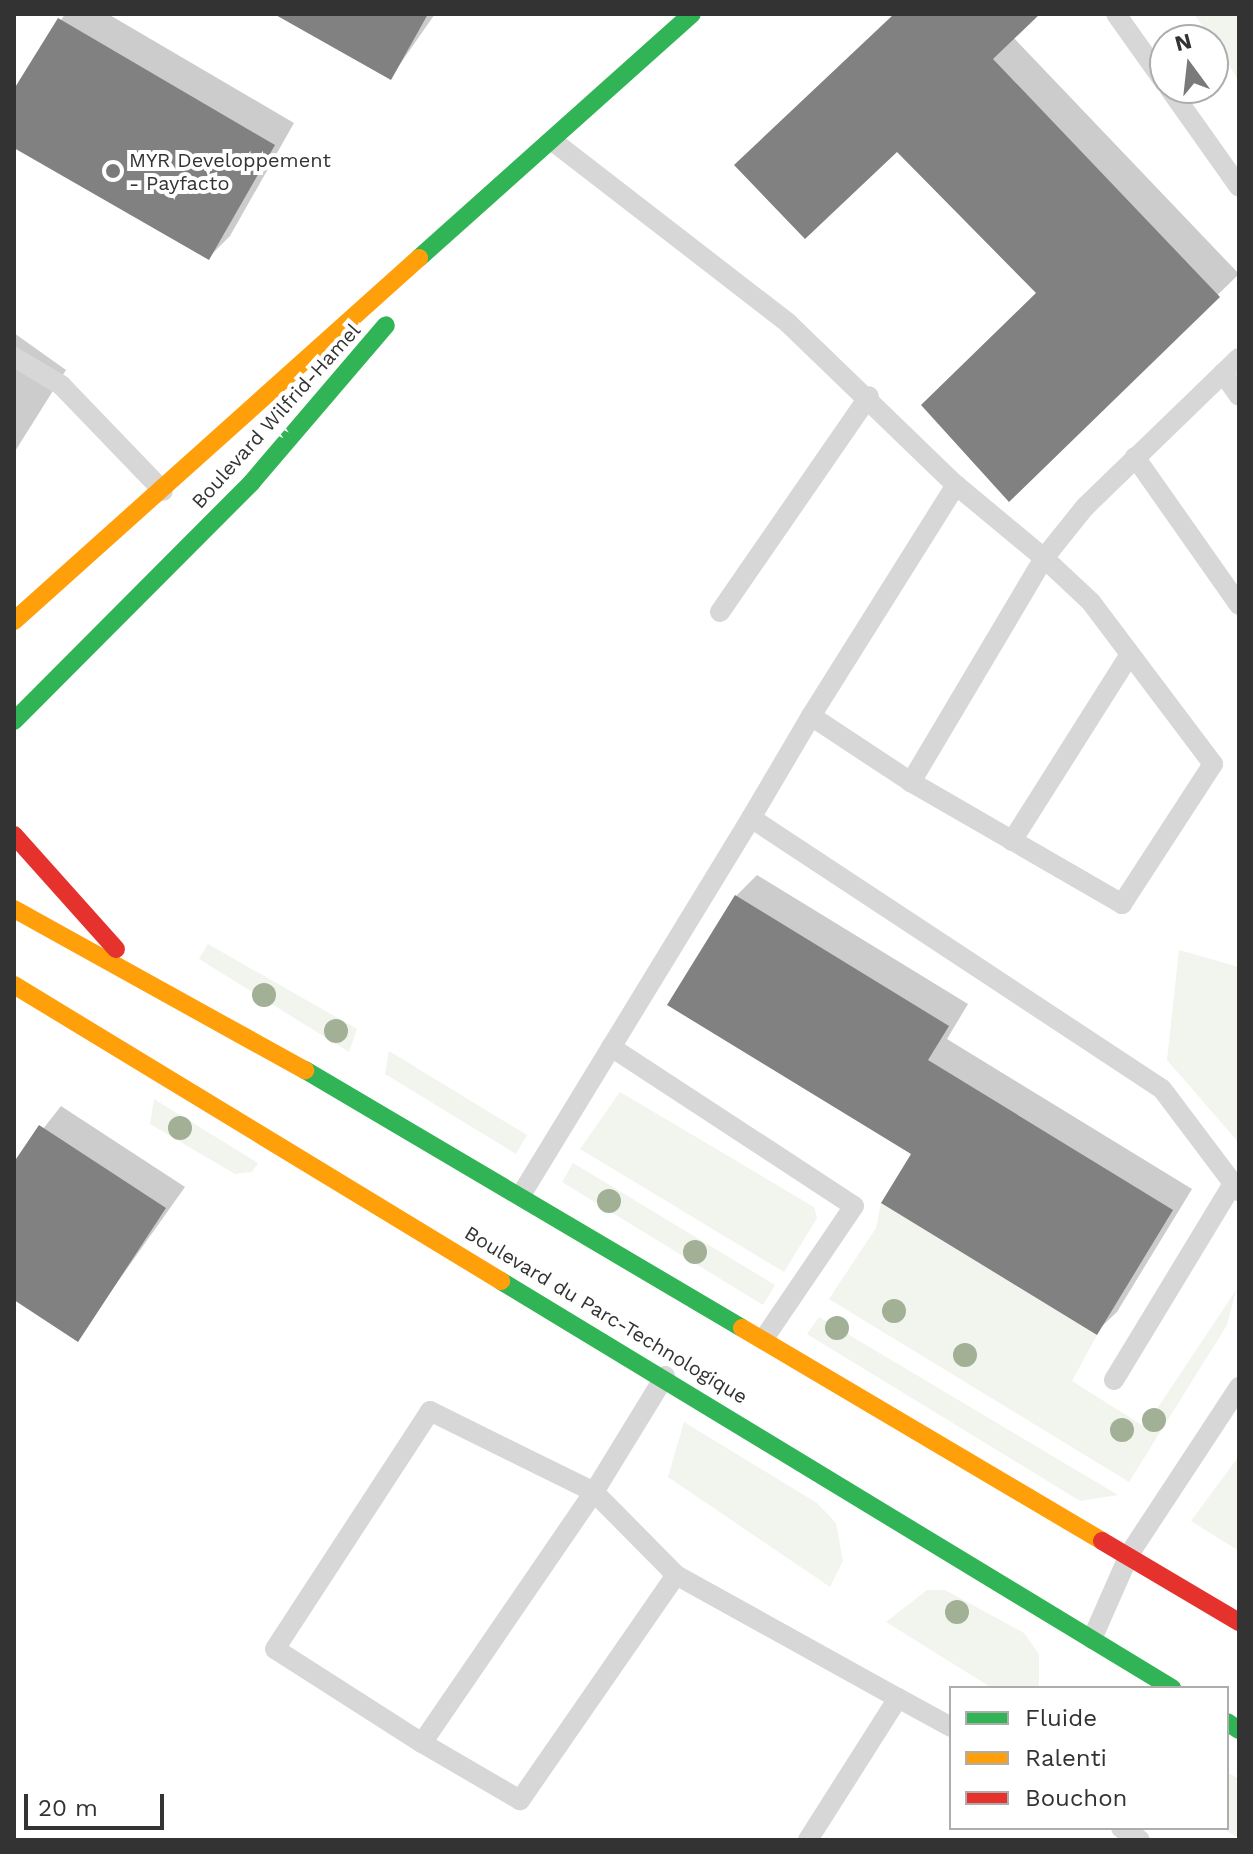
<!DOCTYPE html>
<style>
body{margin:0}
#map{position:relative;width:1253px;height:1854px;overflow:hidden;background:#fff;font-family:"Work Sans",sans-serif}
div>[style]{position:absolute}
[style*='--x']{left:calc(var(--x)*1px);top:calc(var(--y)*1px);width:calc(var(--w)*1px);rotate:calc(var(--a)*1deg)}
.green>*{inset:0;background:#f1f5ed}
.shadow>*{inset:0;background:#0003}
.building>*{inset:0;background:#818181}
.lane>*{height:20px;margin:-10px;padding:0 10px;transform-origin:10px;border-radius:10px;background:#d7d7d7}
.fast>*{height:18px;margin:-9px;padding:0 9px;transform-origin:9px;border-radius:9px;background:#30b455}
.slow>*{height:18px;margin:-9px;padding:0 9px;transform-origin:9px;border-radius:9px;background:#ff9f0a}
.jam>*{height:18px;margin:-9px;padding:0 9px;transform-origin:9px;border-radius:9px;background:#e5322d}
.trees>*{width:24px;height:24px;margin:-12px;border-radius:50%;background:#a2b095}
.dots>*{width:22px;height:22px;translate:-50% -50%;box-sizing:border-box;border:4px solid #fff;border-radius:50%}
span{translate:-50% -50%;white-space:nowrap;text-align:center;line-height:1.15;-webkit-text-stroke:8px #fff;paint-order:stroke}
.poi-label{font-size:20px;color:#333}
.left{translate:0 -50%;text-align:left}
.street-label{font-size:20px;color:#333}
.frame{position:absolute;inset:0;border:16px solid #333;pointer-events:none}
.legend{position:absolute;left:949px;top:1686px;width:280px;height:144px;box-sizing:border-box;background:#fff;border:2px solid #adadad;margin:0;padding:10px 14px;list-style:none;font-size:24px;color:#333}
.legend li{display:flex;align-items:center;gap:16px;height:40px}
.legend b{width:40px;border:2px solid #adadad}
.north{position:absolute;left:1149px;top:24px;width:80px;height:80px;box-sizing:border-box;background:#fff;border:2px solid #adadad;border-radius:50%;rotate:345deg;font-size:22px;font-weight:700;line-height:32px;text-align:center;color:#333}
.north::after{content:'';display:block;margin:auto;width:28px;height:36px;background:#7a7a7a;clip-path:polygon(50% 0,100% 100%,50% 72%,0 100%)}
.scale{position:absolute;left:24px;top:1794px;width:140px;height:36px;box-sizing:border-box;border:4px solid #333;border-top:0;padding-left:10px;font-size:24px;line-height:28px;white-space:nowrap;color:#333;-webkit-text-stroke:6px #fff;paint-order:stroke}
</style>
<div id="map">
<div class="green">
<i style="clip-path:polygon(1194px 14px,1239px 14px,1239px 81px,1213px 40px)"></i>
<i style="clip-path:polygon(208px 944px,357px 1029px,349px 1052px,199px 959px)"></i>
<i style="clip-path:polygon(1179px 950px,1239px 967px,1239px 1143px,1167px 1060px)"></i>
<i style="clip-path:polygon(389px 1051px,527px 1135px,516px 1154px,385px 1074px)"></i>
<i style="clip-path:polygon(620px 1092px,814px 1207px,817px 1218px,784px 1272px,580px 1149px)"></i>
<i style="clip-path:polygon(154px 1099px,258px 1163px,252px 1172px,235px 1174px,150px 1124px)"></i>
<i style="clip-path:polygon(573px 1163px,775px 1285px,763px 1305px,562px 1182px)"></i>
<i style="clip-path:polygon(881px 1203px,1097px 1335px,1072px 1381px,1145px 1427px,1236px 1290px,1227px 1325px,1129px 1482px,829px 1299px,876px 1228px)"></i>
<i style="clip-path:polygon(819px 1317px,1118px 1495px,1080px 1501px,807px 1334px)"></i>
<i style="clip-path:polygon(684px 1422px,817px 1503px,836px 1523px,843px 1561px,830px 1587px,668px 1477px)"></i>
<i style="clip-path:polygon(1239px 1456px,1239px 1551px,1191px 1521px)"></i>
<i style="clip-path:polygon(927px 1590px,945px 1590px,1024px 1633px,1039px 1654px,1039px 1688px,992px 1688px,886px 1622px)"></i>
<i style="clip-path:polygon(1227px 1772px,1239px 1779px,1239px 1838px,1222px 1828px)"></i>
</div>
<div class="shadow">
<i style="clip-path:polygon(65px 14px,108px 14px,294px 123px,230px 236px,209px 257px,14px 145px,14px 93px)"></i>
<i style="clip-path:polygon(278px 14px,435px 14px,391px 77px)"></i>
<i style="clip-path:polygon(896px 14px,1036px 14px,1013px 37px,1239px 274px,1009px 499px,1038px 292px)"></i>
<i style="clip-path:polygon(14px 333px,66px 370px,14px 453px)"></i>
<i style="clip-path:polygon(757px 875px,968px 1004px,947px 1039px,1192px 1189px,1117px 1312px,1096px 1332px,913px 1153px,736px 896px)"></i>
<i style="clip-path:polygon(61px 1106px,185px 1187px,77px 1339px,14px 1298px,14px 1166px)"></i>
</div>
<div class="building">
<i style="clip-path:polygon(274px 14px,428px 14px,391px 80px)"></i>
<i style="clip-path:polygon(894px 14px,1040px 14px,993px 59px,1220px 297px,1009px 502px,921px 405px,1036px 293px,897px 152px,805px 239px,734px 165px)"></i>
<i style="clip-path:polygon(58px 18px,275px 145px,209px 260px,14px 148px,14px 89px)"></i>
<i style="clip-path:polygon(735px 895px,949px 1026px,928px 1060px,1173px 1210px,1097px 1335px,881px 1203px,911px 1154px,667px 1005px)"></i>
<i style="clip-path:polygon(39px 1125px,166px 1208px,78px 1342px,14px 1300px,14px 1162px)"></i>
</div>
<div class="lane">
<i style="--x:1116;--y:14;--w:85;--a:54.6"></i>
<i style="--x:1169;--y:88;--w:121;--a:54.7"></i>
<i style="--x:554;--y:142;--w:296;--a:37.7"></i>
<i style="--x:788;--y:323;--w:233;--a:44"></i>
<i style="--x:14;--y:357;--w:55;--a:30.8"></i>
<i style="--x:61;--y:385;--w:147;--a:46.1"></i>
<i style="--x:1223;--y:373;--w:28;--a:55"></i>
<i style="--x:1135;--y:457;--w:181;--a:54.9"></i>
<i style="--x:720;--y:612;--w:262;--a:-55.4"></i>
<i style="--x:911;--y:782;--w:244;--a:30"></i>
<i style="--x:1122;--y:904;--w:167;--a:-57"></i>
<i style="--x:1213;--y:764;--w:203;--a:-127"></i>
<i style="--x:1091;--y:602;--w:64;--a:-136.9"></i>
<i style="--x:1044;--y:558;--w:65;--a:-51.2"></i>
<i style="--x:1085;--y:507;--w:214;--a:-44.1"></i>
<i style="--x:751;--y:818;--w:118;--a:-59.5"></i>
<i style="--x:811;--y:716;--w:273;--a:-57.9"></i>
<i style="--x:956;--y:485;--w:114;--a:39.7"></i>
<i style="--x:1044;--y:558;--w:261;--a:120.7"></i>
<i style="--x:911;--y:782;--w:120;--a:-146.6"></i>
<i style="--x:1012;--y:841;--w:221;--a:-57.7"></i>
<i style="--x:611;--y:1047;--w:290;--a:33.2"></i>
<i style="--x:854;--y:1206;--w:158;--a:124.2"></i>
<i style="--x:521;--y:1195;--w:442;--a:-58.6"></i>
<i style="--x:751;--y:818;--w:492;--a:33.4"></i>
<i style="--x:1162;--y:1089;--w:128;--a:53"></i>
<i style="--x:1114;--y:1380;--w:232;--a:-58.8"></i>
<i style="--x:676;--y:1575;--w:274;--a:124.7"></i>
<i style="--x:520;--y:1800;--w:113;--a:-149.8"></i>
<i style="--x:422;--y:1743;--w:304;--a:-55.6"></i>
<i style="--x:594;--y:1492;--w:117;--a:45.3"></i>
<i style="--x:676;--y:1575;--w:254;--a:29"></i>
<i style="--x:898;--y:1698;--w:168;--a:122.4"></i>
<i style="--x:1092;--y:1639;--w:94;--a:-66.2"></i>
<i style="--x:1130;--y:1553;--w:199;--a:-56.7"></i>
<i style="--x:898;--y:1698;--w:60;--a:28.7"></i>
<i style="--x:422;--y:1743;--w:174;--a:-147.4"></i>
<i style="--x:275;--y:1649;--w:284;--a:-56.9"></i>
<i style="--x:430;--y:1411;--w:183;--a:26.3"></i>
<i style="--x:594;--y:1492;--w:136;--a:-58.5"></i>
<i style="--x:1121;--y:1828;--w:22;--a:32"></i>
</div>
<div class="fast">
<i style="--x:419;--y:258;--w:366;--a:-41.8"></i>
<i style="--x:14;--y:721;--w:337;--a:-45.1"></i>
<i style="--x:252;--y:482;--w:206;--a:-49.5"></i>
<i style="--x:305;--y:1070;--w:507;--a:30.56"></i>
<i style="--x:501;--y:1281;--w:785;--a:31.24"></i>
<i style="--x:1227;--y:1722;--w:14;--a:34"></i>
</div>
<div class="slow">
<i style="--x:14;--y:621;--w:544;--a:-41.87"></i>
<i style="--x:14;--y:909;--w:333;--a:29"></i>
<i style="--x:14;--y:985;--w:570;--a:31.29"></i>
<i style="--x:742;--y:1328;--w:418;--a:30.6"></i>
</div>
<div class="jam">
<i style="--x:14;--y:835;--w:153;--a:48.2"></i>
<i style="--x:1102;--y:1541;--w:159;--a:30.6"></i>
</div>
<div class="trees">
<i style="left:264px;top:995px"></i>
<i style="left:336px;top:1031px"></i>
<i style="left:180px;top:1128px"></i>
<i style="left:609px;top:1201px"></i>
<i style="left:695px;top:1252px"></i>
<i style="left:894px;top:1311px"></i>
<i style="left:837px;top:1328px"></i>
<i style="left:965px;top:1355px"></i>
<i style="left:1154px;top:1420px"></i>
<i style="left:1122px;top:1430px"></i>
<i style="left:957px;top:1612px"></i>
</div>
<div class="dots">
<i style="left:113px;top:171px;background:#7a7a7a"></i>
</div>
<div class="poi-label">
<span class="left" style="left:129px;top:172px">MYR Developpement<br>- Payfacto</span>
</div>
<div class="street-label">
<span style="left:276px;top:416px;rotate:-48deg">Boulevard Wilfrid-Hamel</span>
<span style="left:606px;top:1315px;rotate:31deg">Boulevard du Parc-Technologique</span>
</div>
<div class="frame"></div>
<ul class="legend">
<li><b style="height:10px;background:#30b455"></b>Fluide</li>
<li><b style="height:10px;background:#ff9f0a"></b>Ralenti</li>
<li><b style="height:10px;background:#e5322d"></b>Bouchon</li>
</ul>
<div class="north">N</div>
<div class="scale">20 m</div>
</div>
